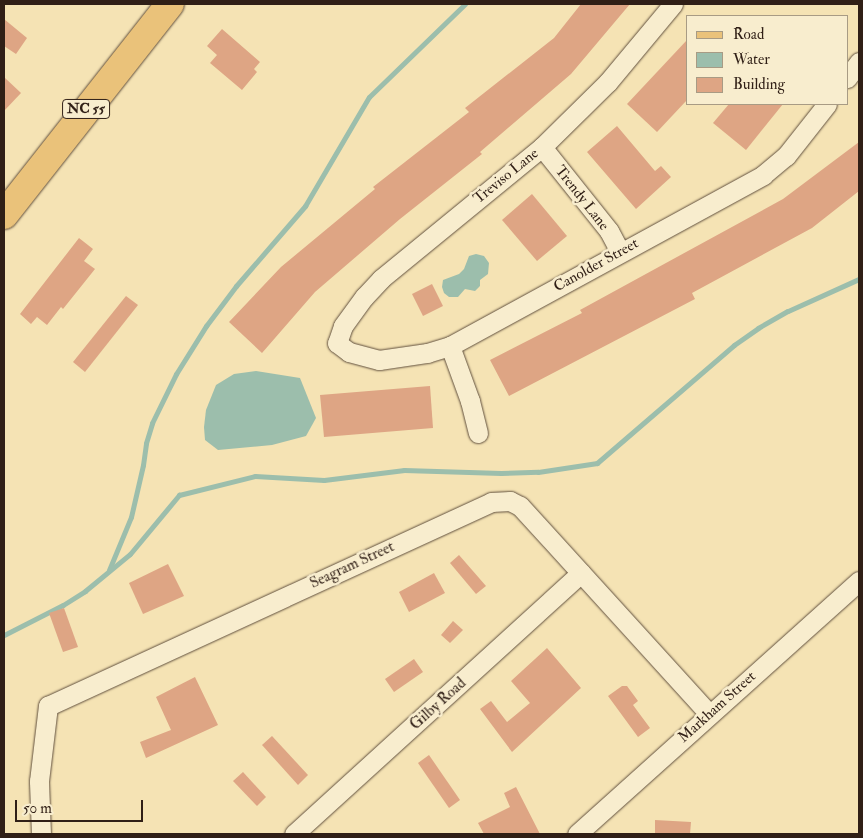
<!DOCTYPE html>
<style>
body{margin:0}
#map{position:relative;width:863px;height:838px;overflow:hidden;background:#f5e3b4;font-family:"IM FELL Double Pica",serif}
div>[style]{position:absolute}
[style*='--x']{left:calc(var(--x)*1px);top:calc(var(--y)*1px);width:calc(var(--w)*1px);rotate:calc(var(--a)*1deg)}
.water>*{inset:0;background:#9cbeac}
.stream>*{height:5px;margin:-2.5px;padding:0 2.5px;transform-origin:2.5px;border-radius:2.5px;background:#9cbeac}
.building>*{inset:0;background:#dea584}
.roads{filter:drop-shadow(0 0 1px #61503e) drop-shadow(0 0 1px #61503e)}
.minor>*{height:19px;margin:-9.5px;padding:0 9.5px;transform-origin:9.5px;border-radius:9.5px;background:#f8edce}
.primary>*{height:28px;margin:-14px;padding:0 14px;transform-origin:14px;border-radius:14px;background:#eac27a}
span{translate:-50% -50%;white-space:nowrap;text-align:center;line-height:1.15;-webkit-text-stroke:5px #f8edce;paint-order:stroke}
.shield-label span{padding:1px 4px;background:#f8edce;border:1px solid;border-radius:4px;-webkit-text-stroke-width:0}
.shield-label{font-size:14px;color:#301f16;font-weight:700}
.street-label{font-size:15px;color:#301f16}
.frame{position:absolute;inset:0;border:5px solid #301f16;pointer-events:none}
.legend{position:absolute;left:686px;top:15px;width:162px;height:90px;box-sizing:border-box;background:#f8edce;border:1px solid #a89b84;margin:0;padding:6px 9px;list-style:none;font-size:15px;color:#301f16}
.legend li{display:flex;align-items:center;gap:10px;height:25px}
.legend b{width:25px;border:1px solid #a89b84}
.scale{position:absolute;left:15px;top:800px;width:128px;height:22px;box-sizing:border-box;border:2px solid #301f16;border-top:0;padding-left:6px;font-size:15px;line-height:18px;white-space:nowrap;color:#301f16;-webkit-text-stroke:4px #f8edce;paint-order:stroke}
</style>
<div id="map">
<div class="water">
<i style="clip-path:polygon(476px 254px,484px 256px,489px 263px,488px 274px,480px 280px,480px 286px,475px 291px,465px 289px,458px 297px,449px 297px,444px 293px,442px 287px,443px 280px,459px 274px,464px 269px,469px 256px)"></i>
<i style="clip-path:polygon(256px 371px,300px 378px,316px 418px,306px 436px,272px 445px,218px 450px,205px 440px,204px 427px,206px 410px,216px 385px,234px 374px)"></i>
</div>
<div class="stream">
<i style="--x:109;--y:570;--w:57;--a:-67.5"></i>
<i style="--x:131;--y:517;--w:53;--a:-77"></i>
<i style="--x:143;--y:465;--w:22;--a:-82"></i>
<i style="--x:146;--y:443;--w:21;--a:-73"></i>
<i style="--x:152;--y:423;--w:55;--a:-63.9"></i>
<i style="--x:176;--y:374;--w:57;--a:-58"></i>
<i style="--x:206;--y:326;--w:50;--a:-53.1"></i>
<i style="--x:236;--y:286;--w:106;--a:-49.2"></i>
<i style="--x:305;--y:206;--w:126;--a:-59.6"></i>
<i style="--x:369;--y:97;--w:134;--a:-44.1"></i>
<i style="--x:4;--y:635;--w:66;--a:-27"></i>
<i style="--x:63;--y:605;--w:26;--a:-32"></i>
<i style="--x:85;--y:591;--w:58;--a:-39.4"></i>
<i style="--x:130;--y:554;--w:77;--a:-50.3"></i>
<i style="--x:179;--y:495;--w:78;--a:-14"></i>
<i style="--x:255;--y:476;--w:69;--a:3.3"></i>
<i style="--x:324;--y:480;--w:81;--a:-7.1"></i>
<i style="--x:404;--y:470;--w:97;--a:1.8"></i>
<i style="--x:501;--y:473;--w:37;--a:-2"></i>
<i style="--x:538;--y:472;--w:60;--a:-8.7"></i>
<i style="--x:597;--y:463;--w:181;--a:-40.7"></i>
<i style="--x:734;--y:345;--w:29;--a:-35"></i>
<i style="--x:758;--y:328;--w:34;--a:-30"></i>
<i style="--x:788;--y:311;--w:78;--a:-24.3"></i>
</div>
<div class="building">
<i style="clip-path:polygon(581px 4px,630px 4px,571px 74px,480px 152px,482px 154px,400px 219px,315px 292px,262px 353px,229px 322px,281px 267px,375px 189px,373px 187px,469px 112px,465px 108px,554px 38px)"></i>
<i style="clip-path:polygon(4px 19px,27px 38px,16px 54px,4px 46px)"></i>
<i style="clip-path:polygon(222px 29px,260px 62px,254px 69px,257px 72px,242px 90px,210px 63px,217px 55px,207px 46px)"></i>
<i style="clip-path:polygon(687px 40px,687px 100px,657px 132px,627px 104px)"></i>
<i style="clip-path:polygon(4px 77px,21px 93px,4px 111px)"></i>
<i style="clip-path:polygon(729px 104px,783px 104px,746px 150px,713px 123px)"></i>
<i style="clip-path:polygon(617px 126px,655px 171px,661px 166px,671px 177px,636px 209px,587px 152px)"></i>
<i style="clip-path:polygon(859px 142px,859px 191px,812px 228px,692px 293px,695px 299px,509px 396px,490px 360px,582px 313px,580px 310px,783px 199px)"></i>
<i style="clip-path:polygon(532px 194px,567px 236px,537px 261px,502px 220px)"></i>
<i style="clip-path:polygon(79px 238px,93px 249px,84px 261px,95px 269px,63px 309px,61px 307px,47px 325px,37px 317px,31px 324px,20px 314px)"></i>
<i style="clip-path:polygon(432px 284px,443px 306px,423px 316px,412px 294px)"></i>
<i style="clip-path:polygon(126px 296px,138px 305px,85px 372px,73px 362px)"></i>
<i style="clip-path:polygon(430px 386px,433px 428px,324px 437px,320px 395px)"></i>
<i style="clip-path:polygon(459px 555px,486px 586px,476px 594px,450px 563px)"></i>
<i style="clip-path:polygon(168px 564px,184px 596px,143px 614px,129px 583px)"></i>
<i style="clip-path:polygon(434px 573px,445px 593px,409px 612px,399px 592px)"></i>
<i style="clip-path:polygon(64px 608px,78px 647px,63px 652px,49px 613px)"></i>
<i style="clip-path:polygon(453px 621px,463px 630px,450px 643px,441px 635px)"></i>
<i style="clip-path:polygon(547px 648px,581px 688px,512px 752px,480px 709px,491px 701px,507px 722px,530px 703px,511px 681px)"></i>
<i style="clip-path:polygon(414px 659px,423px 672px,394px 692px,385px 679px)"></i>
<i style="clip-path:polygon(195px 677px,218px 725px,146px 758px,140px 742px,171px 730px,156px 697px)"></i>
<i style="clip-path:polygon(622px 686px,627px 686px,638px 701px,633px 705px,650px 728px,638px 737px,608px 696px)"></i>
<i style="clip-path:polygon(272px 736px,308px 775px,298px 785px,262px 745px)"></i>
<i style="clip-path:polygon(429px 755px,460px 800px,449px 808px,418px 763px)"></i>
<i style="clip-path:polygon(243px 772px,266px 797px,257px 806px,233px 781px)"></i>
<i style="clip-path:polygon(516px 787px,540px 834px,484px 834px,478px 823px,510px 807px,504px 793px)"></i>
<i style="clip-path:polygon(655px 820px,691px 822px,690px 834px,655px 834px)"></i>
</div>
<div class="roads">
<div class="minor">
<i style="--x:673;--y:4;--w:102;--a:129.8"></i>
<i style="--x:608;--y:82;--w:93;--a:135.4"></i>
<i style="--x:542;--y:147;--w:208;--a:140.7"></i>
<i style="--x:381;--y:279;--w:25;--a:133"></i>
<i style="--x:364;--y:297;--w:36;--a:126"></i>
<i style="--x:343;--y:326;--w:18;--a:109"></i>
<i style="--x:337;--y:343;--w:15;--a:37"></i>
<i style="--x:349;--y:352;--w:31;--a:15"></i>
<i style="--x:379;--y:360;--w:49;--a:-8.3"></i>
<i style="--x:427;--y:353;--w:24;--a:-17"></i>
<i style="--x:450;--y:346;--w:357;--a:-28.6"></i>
<i style="--x:763;--y:175;--w:30;--a:-40"></i>
<i style="--x:786;--y:156;--w:66;--a:-51.7"></i>
<i style="--x:847;--y:78;--w:20;--a:-53"></i>
<i style="--x:542;--y:147;--w:107;--a:51.4"></i>
<i style="--x:609;--y:231;--w:24;--a:62"></i>
<i style="--x:450;--y:346;--w:59;--a:70"></i>
<i style="--x:470;--y:401;--w:33;--a:76"></i>
<i style="--x:41;--y:834;--w:53;--a:-92.2"></i>
<i style="--x:39;--y:781;--w:76;--a:-83.2"></i>
<i style="--x:48;--y:706;--w:488;--a:-24.7"></i>
<i style="--x:491;--y:502;--w:19;--a:-3"></i>
<i style="--x:510;--y:501;--w:11;--a:27"></i>
<i style="--x:520;--y:506;--w:281;--a:47.7"></i>
<i style="--x:294;--y:834;--w:388;--a:-42.3"></i>
<i style="--x:577;--y:834;--w:379;--a:-41.9"></i>
</div>
<div class="primary">
<i style="--x:4;--y:215;--w:268;--a:-51.8"></i>
</div>
</div>
<div class="shield-label">
<span style="left:86px;top:109px">NC 55</span>
</div>
<div class="street-label">
<span style="left:506px;top:176px;rotate:-39deg">Treviso Lane</span>
<span style="left:582px;top:198px;rotate:52deg">Trendy Lane</span>
<span style="left:596px;top:265px;rotate:-29deg">Canolder Street</span>
<span style="left:352px;top:565px;rotate:-25deg">Seagram Street</span>
<span style="left:438px;top:704px;rotate:-42deg">Gilby Road</span>
<span style="left:717px;top:707px;rotate:-42deg">Markham Street</span>
</div>
<div class="frame"></div>
<ul class="legend">
<li><b style="height:6px;background:#eac27a"></b>Road</li>
<li><b style="height:14px;background:#9cbeac"></b>Water</li>
<li><b style="height:14px;background:#dea584"></b>Building</li>
</ul>
<div class="scale">50 m</div>
</div>
